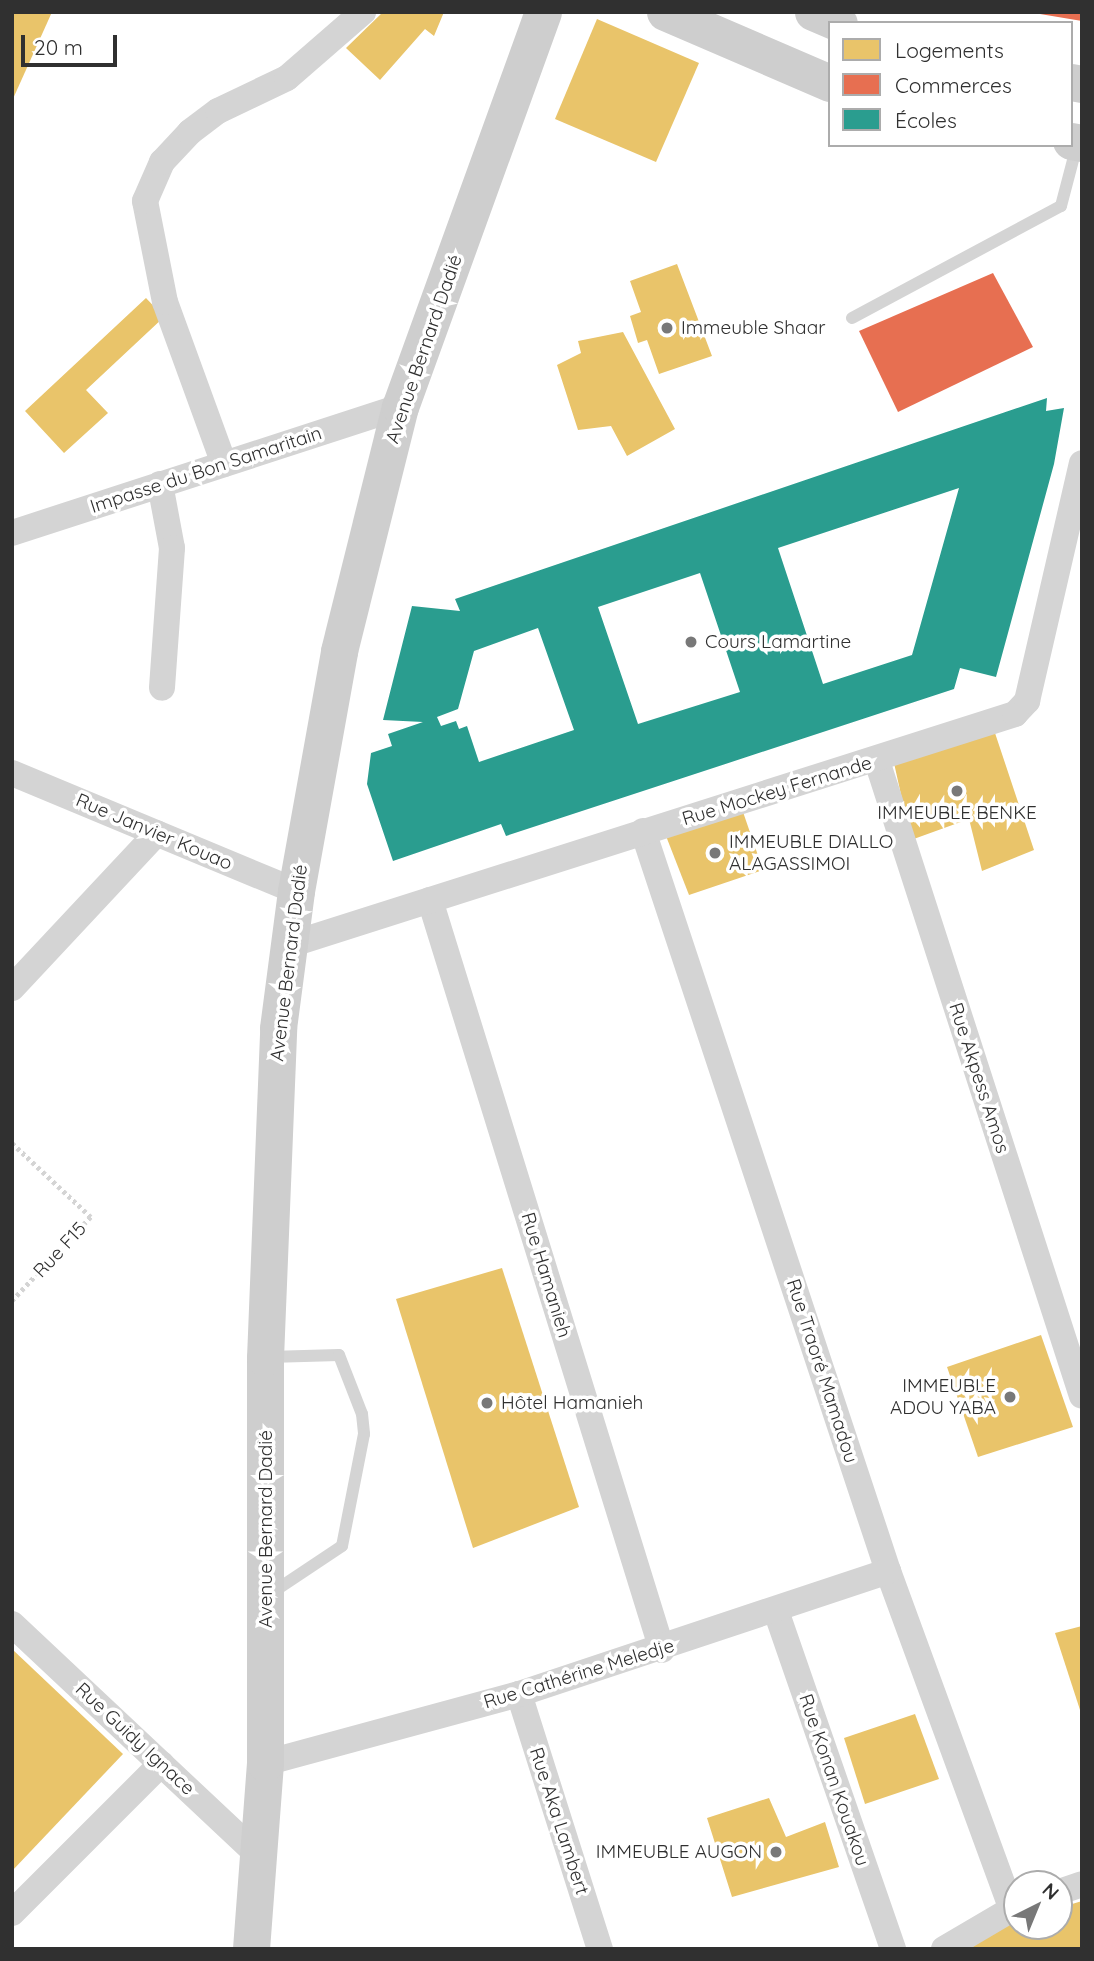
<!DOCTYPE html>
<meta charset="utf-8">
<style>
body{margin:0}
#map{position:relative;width:1094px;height:1961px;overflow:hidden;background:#fff;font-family:Quicksand,sans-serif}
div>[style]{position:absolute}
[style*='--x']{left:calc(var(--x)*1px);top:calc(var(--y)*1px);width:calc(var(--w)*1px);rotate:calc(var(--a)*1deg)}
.homes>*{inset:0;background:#e9c46a}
.shops>*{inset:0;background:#e76f51}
.schools>*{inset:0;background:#2a9d8f}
.path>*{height:4.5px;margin-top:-2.25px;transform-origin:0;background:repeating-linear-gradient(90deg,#d4d4d4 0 3.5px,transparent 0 7px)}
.lane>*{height:12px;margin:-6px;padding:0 6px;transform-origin:6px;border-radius:6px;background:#d4d4d4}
.street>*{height:26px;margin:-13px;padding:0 13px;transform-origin:13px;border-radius:13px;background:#d4d4d4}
.secondary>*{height:37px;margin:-18.5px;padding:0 18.5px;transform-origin:18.5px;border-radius:18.5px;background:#cecece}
.dots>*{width:19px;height:19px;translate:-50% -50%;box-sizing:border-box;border:4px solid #fff;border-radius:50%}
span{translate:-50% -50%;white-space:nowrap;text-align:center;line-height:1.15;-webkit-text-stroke:7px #fff;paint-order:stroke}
.poi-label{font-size:19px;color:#303030}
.left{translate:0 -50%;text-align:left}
.right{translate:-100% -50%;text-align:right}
.street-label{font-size:19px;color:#303030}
.frame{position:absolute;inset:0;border:14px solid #303030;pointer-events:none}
.legend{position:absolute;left:828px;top:21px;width:245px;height:126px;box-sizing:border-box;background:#fff;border:2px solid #acacac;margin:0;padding:9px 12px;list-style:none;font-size:21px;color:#303030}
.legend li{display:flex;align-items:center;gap:14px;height:35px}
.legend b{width:35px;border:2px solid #acacac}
.north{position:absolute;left:1003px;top:1870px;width:70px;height:70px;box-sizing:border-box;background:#fff;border:2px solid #acacac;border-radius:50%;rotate:43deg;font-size:19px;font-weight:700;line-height:28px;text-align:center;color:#303030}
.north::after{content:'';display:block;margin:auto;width:24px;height:32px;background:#787878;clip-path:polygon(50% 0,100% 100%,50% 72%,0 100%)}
.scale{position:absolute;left:21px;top:35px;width:96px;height:32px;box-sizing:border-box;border:4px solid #303030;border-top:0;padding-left:9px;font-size:21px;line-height:24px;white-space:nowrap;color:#303030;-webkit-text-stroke:5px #fff;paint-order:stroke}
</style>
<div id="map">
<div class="homes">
<i style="clip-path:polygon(12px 12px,52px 12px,12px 101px)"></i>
<i style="clip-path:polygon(383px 12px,444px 12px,434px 36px,425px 29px,380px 80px,346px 48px)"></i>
<i style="clip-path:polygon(597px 19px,699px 63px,656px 162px,555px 119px)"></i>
<i style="clip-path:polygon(677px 264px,712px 356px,659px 374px,647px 340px,638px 343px,630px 316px,641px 312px,630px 281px)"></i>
<i style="clip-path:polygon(146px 298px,164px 317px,86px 390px,108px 413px,64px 453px,25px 411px)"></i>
<i style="clip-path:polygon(623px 332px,675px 429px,627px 456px,611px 426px,578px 430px,557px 365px,581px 353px,578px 341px)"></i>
<i style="clip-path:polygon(995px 733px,1034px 850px,982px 871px,969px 819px,911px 840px,894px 763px)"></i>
<i style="clip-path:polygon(743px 812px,763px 870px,689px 895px,666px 836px)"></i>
<i style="clip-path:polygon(502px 1268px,579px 1507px,473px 1548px,396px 1299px)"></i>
<i style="clip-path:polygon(1041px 1335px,1073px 1427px,978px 1457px,947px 1367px)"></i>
<i style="clip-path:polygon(1082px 1626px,1082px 1713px,1081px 1713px,1055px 1633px)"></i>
<i style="clip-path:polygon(12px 1649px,123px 1754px,12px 1871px)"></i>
<i style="clip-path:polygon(915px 1714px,939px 1779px,865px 1804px,844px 1738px)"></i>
<i style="clip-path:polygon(769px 1798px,786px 1837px,825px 1822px,839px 1867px,732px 1897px,707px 1818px)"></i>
<i style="clip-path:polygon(1082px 1901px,1082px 1949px,972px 1949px,968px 1936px,1017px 1921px,1017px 1926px,1059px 1926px,1059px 1908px)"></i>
</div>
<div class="shops">
<i style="clip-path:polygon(1040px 12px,1082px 12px,1082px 21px,1040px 14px)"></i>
<i style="clip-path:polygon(993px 273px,1033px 347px,898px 412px,859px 331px)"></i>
</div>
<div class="schools">
<i style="clip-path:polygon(evenodd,1047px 398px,1046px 411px,1064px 408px,1054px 464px,996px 677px,960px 668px,954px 689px,506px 836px,501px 824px,393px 861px,367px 784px,371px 753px,392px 746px,388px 734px,423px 722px,383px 720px,412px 606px,460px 611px,455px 599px,1047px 398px,959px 488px,912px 655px,823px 684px,778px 548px,959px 488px,1047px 398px,700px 573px,740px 692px,638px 724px,598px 607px,700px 573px,1047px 398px,538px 628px,574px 730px,479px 762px,467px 726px,459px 729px,456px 721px,441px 726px,437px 717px,458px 709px,474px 651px,538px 628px)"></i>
</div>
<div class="path">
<i style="--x:12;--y:1143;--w:108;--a:43.1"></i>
<i style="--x:91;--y:1217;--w:115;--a:133.2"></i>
</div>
<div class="lane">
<i style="--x:852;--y:318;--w:237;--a:-28.2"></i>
<i style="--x:1061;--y:206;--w:63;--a:-75.3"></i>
<i style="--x:269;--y:1357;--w:70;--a:-1.6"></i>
<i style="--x:339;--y:1355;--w:63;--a:68.7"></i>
<i style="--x:362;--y:1414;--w:20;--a:84"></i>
<i style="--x:364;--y:1434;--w:114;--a:101.1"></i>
<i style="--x:342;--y:1546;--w:87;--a:146.3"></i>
</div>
<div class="street">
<i style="--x:224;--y:464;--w:172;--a:-110"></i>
<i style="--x:165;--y:302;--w:103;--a:-101.2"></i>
<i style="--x:145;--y:201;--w:43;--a:-66.4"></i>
<i style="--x:162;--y:162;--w:41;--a:-47"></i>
<i style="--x:190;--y:132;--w:35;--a:-37"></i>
<i style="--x:218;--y:111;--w:76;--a:-25.6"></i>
<i style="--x:287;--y:78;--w:101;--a:-41"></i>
<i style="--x:160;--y:484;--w:65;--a:79.4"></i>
<i style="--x:172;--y:548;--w:140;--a:94.1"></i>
<i style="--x:12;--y:533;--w:408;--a:-18"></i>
<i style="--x:877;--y:761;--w:667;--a:72.11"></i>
<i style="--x:12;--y:773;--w:308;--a:22.6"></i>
<i style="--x:643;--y:831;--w:780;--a:71.68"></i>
<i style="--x:888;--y:1571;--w:359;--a:69.9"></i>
<i style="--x:430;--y:900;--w:785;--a:72.81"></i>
<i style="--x:289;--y:945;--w:762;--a:-17.65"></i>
<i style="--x:1015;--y:714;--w:18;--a:-47"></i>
<i style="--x:1027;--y:701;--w:244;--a:-77"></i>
<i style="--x:12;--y:988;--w:212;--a:-46.9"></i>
<i style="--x:776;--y:1611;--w:358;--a:70.9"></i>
<i style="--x:12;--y:1624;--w:336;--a:43.2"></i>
<i style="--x:519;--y:1694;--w:268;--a:72.4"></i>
<i style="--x:265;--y:1763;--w:263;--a:-15.2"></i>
<i style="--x:519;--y:1694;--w:389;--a:-18.4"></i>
<i style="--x:1059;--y:1892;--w:24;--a:-19"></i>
<i style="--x:12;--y:1913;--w:211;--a:-45"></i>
<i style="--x:944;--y:1949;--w:85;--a:-30.5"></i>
</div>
<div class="secondary">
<i style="--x:665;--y:12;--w:180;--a:23.3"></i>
<i style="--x:813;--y:12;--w:28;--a:23"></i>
<i style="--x:1071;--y:82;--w:11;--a:10"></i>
<i style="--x:1071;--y:141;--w:11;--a:10"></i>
<i style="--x:251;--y:1949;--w:187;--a:-85.7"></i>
<i style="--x:265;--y:1763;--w:405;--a:-90"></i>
<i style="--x:265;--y:1358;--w:330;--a:-87.7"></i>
<i style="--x:278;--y:1028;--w:138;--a:-82.5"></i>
<i style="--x:296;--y:891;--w:244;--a:-79.8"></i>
<i style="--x:339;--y:651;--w:252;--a:-76"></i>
<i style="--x:400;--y:407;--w:420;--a:-70.1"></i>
</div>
<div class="dots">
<i style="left:667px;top:328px;background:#787878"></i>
<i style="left:691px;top:642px;background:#787878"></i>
<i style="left:957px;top:791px;background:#787878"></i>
<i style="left:715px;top:853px;background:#787878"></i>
<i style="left:1010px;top:1397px;background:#787878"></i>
<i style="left:487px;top:1403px;background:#787878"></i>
<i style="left:776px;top:1852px;background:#787878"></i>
</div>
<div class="poi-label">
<span class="left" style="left:681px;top:328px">Immeuble Shaar</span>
<span class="left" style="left:705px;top:642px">Cours Lamartine</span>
<span style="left:957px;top:813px">IMMEUBLE BENKE</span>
<span class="left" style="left:729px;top:853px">IMMEUBLE DIALLO<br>ALAGASSIMOI</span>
<span class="right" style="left:996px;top:1397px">IMMEUBLE<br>ADOU YABA</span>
<span class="left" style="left:501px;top:1403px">Hôtel Hamanieh</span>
<span class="right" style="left:762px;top:1852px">IMMEUBLE AUGON</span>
</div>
<div class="street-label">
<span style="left:424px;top:349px;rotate:-71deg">Avenue Bernard Dadié</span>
<span style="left:206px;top:470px;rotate:-18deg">Impasse du Bon Samaritain</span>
<span style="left:777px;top:791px;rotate:-17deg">Rue Mockey Fernande</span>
<span style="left:154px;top:832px;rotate:23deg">Rue Janvier Kouao</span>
<span style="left:289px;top:963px;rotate:-83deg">Avenue Bernard Dadié</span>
<span style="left:979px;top:1078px;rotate:72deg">Rue Akpess Amos</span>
<span style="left:60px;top:1250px;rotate:-47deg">Rue F15</span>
<span style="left:546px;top:1275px;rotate:73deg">Rue Hamanieh</span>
<span style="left:822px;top:1371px;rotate:72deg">Rue Traoré Mamadou</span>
<span style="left:266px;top:1529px;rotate:-90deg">Avenue Bernard Dadié</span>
<span style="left:579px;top:1674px;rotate:-17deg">Rue Cathérine Meledje</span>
<span style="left:135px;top:1739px;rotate:43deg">Rue Guidy Ignace</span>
<span style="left:834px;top:1780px;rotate:71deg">Rue Konan Kouakou</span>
<span style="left:559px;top:1821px;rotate:72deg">Rue Aka Lambert</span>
</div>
<div class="frame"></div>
<ul class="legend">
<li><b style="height:19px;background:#e9c46a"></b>Logements</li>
<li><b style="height:19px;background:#e76f51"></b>Commerces</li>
<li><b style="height:19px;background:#2a9d8f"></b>Écoles</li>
</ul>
<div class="north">N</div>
<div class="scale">20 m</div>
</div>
